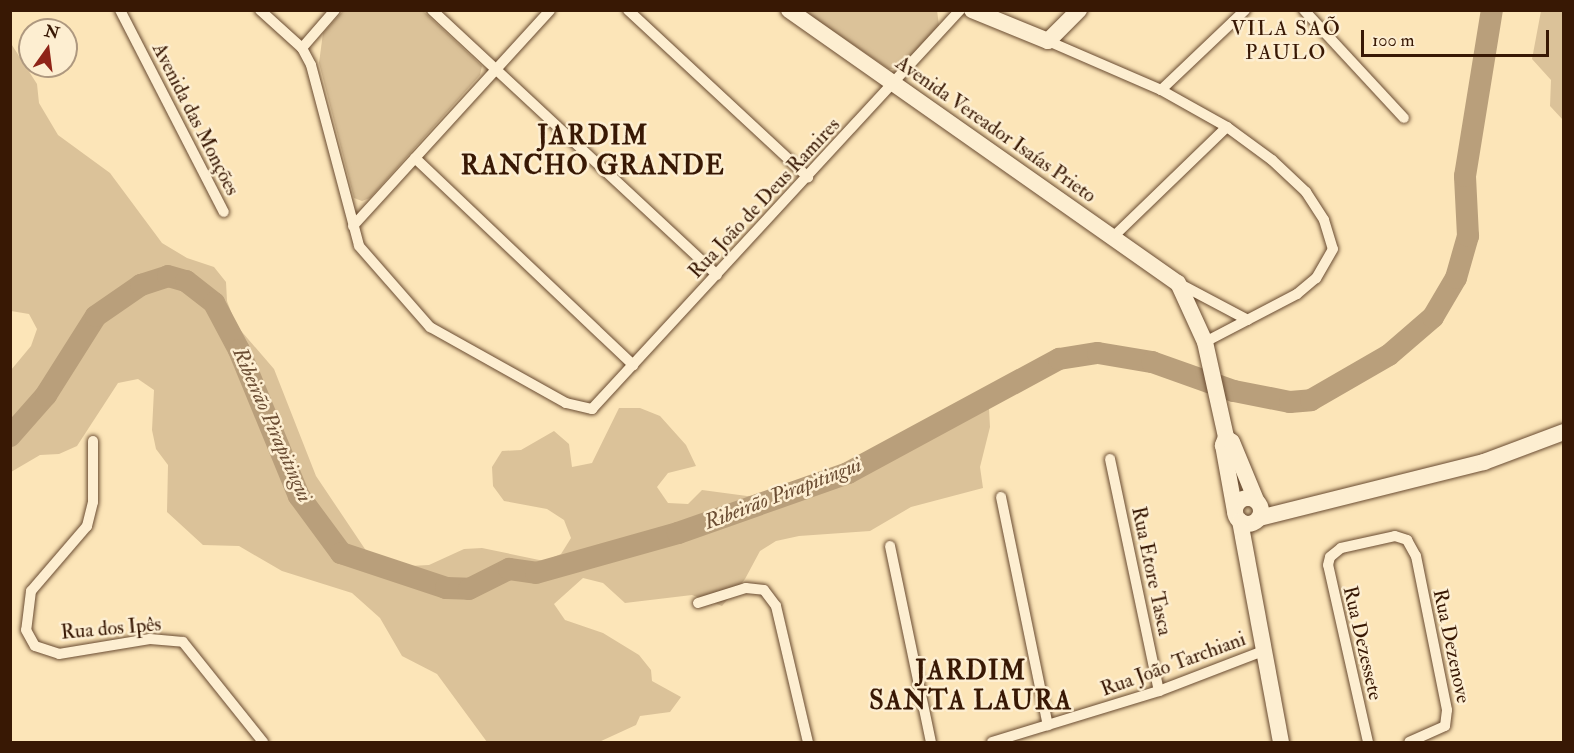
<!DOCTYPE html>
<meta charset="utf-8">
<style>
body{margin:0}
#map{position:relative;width:1574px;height:753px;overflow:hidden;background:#fce5b8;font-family:"IM FELL Double Pica",serif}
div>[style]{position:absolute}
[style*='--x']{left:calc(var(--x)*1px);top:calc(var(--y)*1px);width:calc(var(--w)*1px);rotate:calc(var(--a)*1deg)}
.green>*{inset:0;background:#dbc299}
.river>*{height:22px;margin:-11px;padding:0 11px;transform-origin:11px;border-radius:11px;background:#b99f7b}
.roads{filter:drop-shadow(0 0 2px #694b31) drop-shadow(0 0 2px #694b31)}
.street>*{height:10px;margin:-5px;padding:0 5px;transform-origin:5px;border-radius:5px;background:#fdeed1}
.secondary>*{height:16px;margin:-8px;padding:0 8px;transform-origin:8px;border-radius:8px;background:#fdeed1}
.secondary>.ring{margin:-8px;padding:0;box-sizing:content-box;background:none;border:16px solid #fdeed1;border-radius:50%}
span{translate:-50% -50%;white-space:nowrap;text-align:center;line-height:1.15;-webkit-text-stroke:5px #fdeed1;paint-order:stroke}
.street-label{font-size:20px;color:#381804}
.neighbourhood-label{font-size:21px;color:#381804;letter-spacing:1.5px}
.water-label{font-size:21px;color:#6c4e34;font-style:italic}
.district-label{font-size:26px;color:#381804;font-weight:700;letter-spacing:1.5px}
.frame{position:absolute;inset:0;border:12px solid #381804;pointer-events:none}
.north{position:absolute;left:18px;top:18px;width:60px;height:60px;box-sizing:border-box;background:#fdeed1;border:2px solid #ae987f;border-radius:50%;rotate:14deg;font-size:16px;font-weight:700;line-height:24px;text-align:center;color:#381804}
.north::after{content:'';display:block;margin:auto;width:21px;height:27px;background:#8f2418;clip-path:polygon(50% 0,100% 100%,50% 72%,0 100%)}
.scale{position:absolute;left:1361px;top:30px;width:188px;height:27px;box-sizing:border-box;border:3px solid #381804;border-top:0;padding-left:8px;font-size:18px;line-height:21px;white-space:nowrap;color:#381804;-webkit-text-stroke:4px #fdeed1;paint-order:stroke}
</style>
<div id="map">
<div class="green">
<i style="clip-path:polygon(937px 10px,939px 26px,899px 69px,889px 69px,804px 11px)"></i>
<i style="clip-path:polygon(343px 11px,423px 11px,482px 66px,480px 75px,370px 198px,362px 201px,354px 198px,319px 63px,323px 33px)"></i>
<i style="clip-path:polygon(1541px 11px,1563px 11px,1563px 120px,1550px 106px,1551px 80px,1532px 59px)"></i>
<i style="clip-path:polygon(10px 42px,37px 84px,39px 103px,58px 135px,110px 173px,162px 243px,187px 258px,214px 267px,226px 282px,227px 301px,236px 325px,274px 369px,316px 476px,369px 555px,389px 563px,410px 566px,429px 565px,464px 549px,482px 548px,544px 561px,561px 554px,571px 538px,564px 520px,547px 509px,504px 501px,493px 486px,492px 467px,502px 451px,521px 450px,554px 431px,569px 444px,572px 467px,592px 463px,619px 408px,640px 408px,660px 416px,686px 445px,696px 466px,668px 473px,657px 487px,668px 503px,688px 504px,702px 490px,747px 496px,786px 494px,821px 477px,840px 475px,872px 452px,909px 439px,977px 403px,989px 408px,990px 427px,980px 467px,983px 488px,911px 507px,870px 531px,799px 536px,776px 541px,760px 551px,745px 579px,722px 606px,692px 595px,625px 603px,603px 583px,583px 578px,554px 604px,565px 620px,603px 633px,639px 655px,651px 670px,652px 681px,681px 697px,670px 712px,640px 716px,636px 725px,599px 742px,487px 742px,437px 674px,402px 656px,380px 618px,352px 593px,282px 571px,239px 546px,203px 545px,167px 512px,168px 465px,156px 449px,152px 430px,154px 390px,138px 379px,118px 383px,77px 446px,59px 454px,40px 455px,11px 472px,11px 370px,31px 346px,37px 329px,29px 314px,11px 311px)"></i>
</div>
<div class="river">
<i style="--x:10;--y:436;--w:55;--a:-48.7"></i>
<i style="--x:46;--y:395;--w:93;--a:-57.7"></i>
<i style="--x:96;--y:316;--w:55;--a:-34.6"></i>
<i style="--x:141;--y:285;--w:28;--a:-18"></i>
<i style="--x:168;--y:276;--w:19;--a:16"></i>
<i style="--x:186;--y:281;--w:36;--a:38"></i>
<i style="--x:214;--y:303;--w:53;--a:62"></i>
<i style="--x:239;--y:350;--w:158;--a:67.7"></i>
<i style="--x:299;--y:496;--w:71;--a:53.6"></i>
<i style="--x:341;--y:553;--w:111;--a:18.4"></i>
<i style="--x:446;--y:588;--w:23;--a:2"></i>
<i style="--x:469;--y:589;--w:45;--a:-26.6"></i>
<i style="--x:509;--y:569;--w:27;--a:8"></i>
<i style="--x:536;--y:573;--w:148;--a:-15.7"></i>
<i style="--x:678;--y:533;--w:180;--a:-19.4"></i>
<i style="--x:848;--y:473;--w:240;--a:-28.4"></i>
<i style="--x:1059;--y:359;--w:39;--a:-9"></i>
<i style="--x:1098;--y:353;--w:55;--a:9.5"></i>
<i style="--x:1152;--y:362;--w:87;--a:19.5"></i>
<i style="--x:1234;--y:391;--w:57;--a:11.1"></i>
<i style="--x:1290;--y:402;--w:21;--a:-5"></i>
<i style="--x:1311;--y:400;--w:90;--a:-30"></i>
<i style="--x:1389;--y:355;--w:58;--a:-40.8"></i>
<i style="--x:1433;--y:317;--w:45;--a:-59.5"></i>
<i style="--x:1456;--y:278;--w:44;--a:-74.1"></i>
<i style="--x:1468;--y:236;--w:60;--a:-92.9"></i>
<i style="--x:1465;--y:176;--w:168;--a:-80.8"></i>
</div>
<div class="roads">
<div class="street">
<i style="--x:120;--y:10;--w:227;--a:62.8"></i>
<i style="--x:260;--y:10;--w:57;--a:42.1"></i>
<i style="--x:302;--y:48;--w:19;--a:62"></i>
<i style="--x:311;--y:65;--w:187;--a:75.1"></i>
<i style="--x:359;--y:246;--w:108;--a:48.8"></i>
<i style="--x:430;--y:327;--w:156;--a:29.2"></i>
<i style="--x:566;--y:403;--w:27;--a:13"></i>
<i style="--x:592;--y:409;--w:543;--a:-47.31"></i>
<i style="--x:432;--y:10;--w:389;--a:42.9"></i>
<i style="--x:628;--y:10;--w:246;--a:42.9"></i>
<i style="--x:1304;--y:10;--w:147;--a:47.2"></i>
<i style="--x:1048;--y:41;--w:123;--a:23.4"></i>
<i style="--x:1161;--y:90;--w:76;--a:29.3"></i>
<i style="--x:1227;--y:127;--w:56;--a:36.3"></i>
<i style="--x:1272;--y:160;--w:47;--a:43.3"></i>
<i style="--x:1306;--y:192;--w:33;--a:57"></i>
<i style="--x:1324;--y:220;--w:30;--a:73"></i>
<i style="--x:1333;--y:249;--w:34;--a:120"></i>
<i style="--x:1316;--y:278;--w:25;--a:140"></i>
<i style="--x:1297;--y:294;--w:104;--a:152.4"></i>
<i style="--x:302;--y:48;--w:50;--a:-49"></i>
<i style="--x:1161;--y:90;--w:116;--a:-43.6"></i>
<i style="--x:415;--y:158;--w:301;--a:43.5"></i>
<i style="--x:353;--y:226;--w:292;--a:-47.6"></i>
<i style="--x:1114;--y:236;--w:157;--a:-44"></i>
<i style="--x:1178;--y:283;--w:79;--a:27.9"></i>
<i style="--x:93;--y:441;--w:61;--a:90"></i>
<i style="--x:93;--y:502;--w:25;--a:104"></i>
<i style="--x:87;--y:526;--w:86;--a:130.7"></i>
<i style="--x:31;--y:591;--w:39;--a:97"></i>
<i style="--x:26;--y:630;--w:18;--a:61"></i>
<i style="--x:35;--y:646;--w:25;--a:18"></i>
<i style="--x:59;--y:654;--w:92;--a:-9.4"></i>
<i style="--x:150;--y:639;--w:33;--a:5"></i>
<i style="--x:183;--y:642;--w:128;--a:51.3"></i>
<i style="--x:1110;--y:459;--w:237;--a:78.1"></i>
<i style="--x:1001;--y:497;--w:233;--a:78.4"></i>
<i style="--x:890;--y:546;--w:200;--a:78.2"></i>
<i style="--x:698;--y:603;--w:50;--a:-17.4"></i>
<i style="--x:746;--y:588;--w:18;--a:6"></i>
<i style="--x:764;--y:590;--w:20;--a:53"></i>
<i style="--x:776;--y:606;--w:140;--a:76.8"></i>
<i style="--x:992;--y:742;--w:175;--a:-17"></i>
<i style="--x:1159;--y:691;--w:111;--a:-21"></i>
<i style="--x:1368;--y:742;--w:181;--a:-102.7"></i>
<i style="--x:1328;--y:565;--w:8;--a:-76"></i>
<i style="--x:1330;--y:557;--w:14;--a:-39"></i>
<i style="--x:1341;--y:548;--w:55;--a:-12.5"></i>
<i style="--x:1395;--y:536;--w:13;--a:18"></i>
<i style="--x:1407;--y:540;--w:18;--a:61"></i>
<i style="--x:1416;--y:556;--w:157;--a:78.6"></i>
<i style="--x:1447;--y:710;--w:16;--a:97"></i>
<i style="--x:1445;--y:726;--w:39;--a:156"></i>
</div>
<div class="secondary">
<i style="--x:789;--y:10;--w:475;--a:35.1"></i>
<i style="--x:1178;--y:283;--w:65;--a:65.4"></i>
<i style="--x:1205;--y:342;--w:97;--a:77.5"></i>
<i style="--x:1226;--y:437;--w:9;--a:111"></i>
<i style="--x:1223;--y:445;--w:68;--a:79.8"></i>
<i style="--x:972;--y:10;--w:82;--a:22.2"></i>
<i style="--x:1048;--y:41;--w:44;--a:-45"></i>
<i style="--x:1226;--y:438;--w:7;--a:34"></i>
<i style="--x:1232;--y:442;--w:63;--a:67.5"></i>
<i class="ring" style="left:1235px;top:498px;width:10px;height:10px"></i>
<i style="--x:1259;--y:518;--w:232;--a:-14"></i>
<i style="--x:1484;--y:462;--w:85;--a:-20.6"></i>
<i style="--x:1240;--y:521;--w:225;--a:79.5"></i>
</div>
</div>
<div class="street-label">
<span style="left:196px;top:119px;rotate:63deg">Avenida das Monções</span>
<span style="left:996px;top:129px;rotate:35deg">Avenida Vereador Isaías Prieto</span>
<span style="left:764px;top:198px;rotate:-47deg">Rua João de Deus Ramires</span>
<span style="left:1152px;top:571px;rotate:78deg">Rua Etore Tasca</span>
<span style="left:111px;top:628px;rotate:-5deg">Rua dos Ipês</span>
<span style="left:1363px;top:643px;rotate:77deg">Rua Dezessete</span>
<span style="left:1452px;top:646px;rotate:78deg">Rua Dezenove</span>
<span style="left:1173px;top:664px;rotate:-20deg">Rua João Tarchiani</span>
</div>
<div class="neighbourhood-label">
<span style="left:1286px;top:41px">VILA SAÕ<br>PAULO</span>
</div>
<div class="water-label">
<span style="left:272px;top:425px;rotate:66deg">Ribeirão Pirapitingui</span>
<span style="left:783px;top:494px;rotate:-21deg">Ribeirão Pirapitingui</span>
</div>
<div class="district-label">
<span style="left:593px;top:152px">JARDIM<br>RANCHO GRANDE</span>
<span style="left:971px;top:687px">JARDIM<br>SANTA LAURA</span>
</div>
<div class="frame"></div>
<div class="north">N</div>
<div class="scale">100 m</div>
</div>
